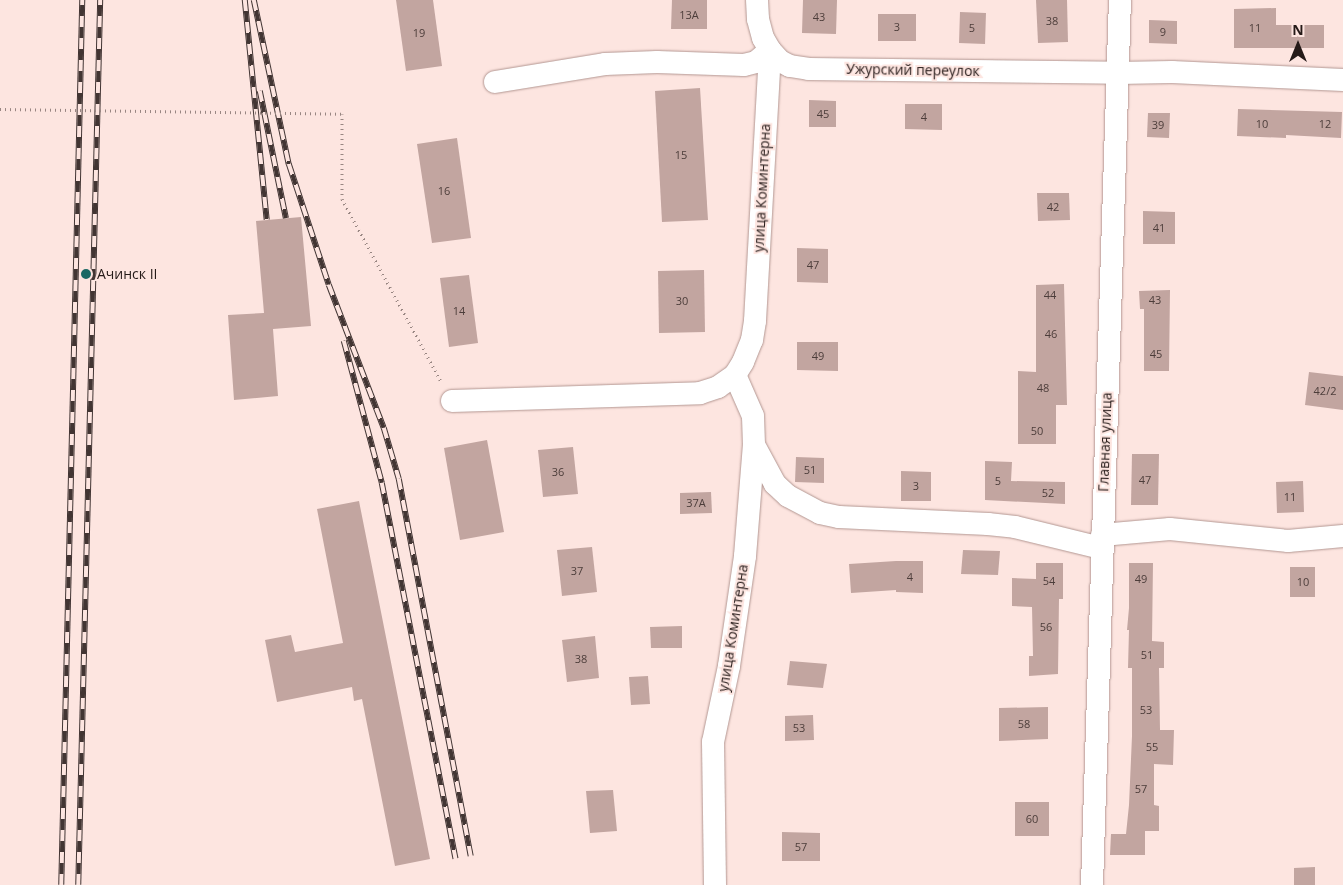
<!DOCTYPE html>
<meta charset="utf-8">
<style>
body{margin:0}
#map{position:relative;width:1343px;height:885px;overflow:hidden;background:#fde5e0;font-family:"Open Sans",sans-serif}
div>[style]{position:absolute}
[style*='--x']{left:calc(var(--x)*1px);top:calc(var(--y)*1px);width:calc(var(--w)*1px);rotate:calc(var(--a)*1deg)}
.building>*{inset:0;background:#c2a5a0}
.path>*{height:3px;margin-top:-1.5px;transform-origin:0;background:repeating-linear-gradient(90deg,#988682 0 1px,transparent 0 5px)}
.roads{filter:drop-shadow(0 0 1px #b39792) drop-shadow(0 0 1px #b39792)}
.minor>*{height:22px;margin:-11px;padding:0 11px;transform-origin:11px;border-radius:11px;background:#fff}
.rail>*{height:5.5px;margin-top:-2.75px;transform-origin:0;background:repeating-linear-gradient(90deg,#fde5e0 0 11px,#423533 0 22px);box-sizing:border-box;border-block:1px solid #423533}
.path-bridge>*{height:3px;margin-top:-1.5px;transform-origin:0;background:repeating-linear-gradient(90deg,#988682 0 1px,transparent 0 5px)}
.dots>*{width:14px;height:14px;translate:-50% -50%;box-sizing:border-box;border:2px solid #fde5e0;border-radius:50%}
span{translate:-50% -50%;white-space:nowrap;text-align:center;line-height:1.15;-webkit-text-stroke:4px #fde5e0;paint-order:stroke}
.number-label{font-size:11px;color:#4c3d3a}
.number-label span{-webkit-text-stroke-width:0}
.street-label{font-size:14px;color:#251a18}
.poi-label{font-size:14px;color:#251a18}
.left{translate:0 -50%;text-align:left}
.north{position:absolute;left:1273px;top:20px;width:50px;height:50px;-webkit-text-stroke:4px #fde5e0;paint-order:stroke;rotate:0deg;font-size:14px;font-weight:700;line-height:20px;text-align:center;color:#251a18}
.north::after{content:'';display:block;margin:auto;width:18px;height:22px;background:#251a18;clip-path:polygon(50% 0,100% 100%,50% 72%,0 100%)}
</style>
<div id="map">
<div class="building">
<i style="clip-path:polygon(396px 0,433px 0,442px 66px,406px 71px)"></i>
<i style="clip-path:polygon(672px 0,707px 0,707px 29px,671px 29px)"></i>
<i style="clip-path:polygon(803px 0,837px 0,836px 34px,802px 33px)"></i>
<i style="clip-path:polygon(1036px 0,1067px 0,1068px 42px,1038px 43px)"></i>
<i style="clip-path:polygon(1276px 8px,1276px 25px,1324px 25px,1324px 48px,1234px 48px,1234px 9px)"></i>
<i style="clip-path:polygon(960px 12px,986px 13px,985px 44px,959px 43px)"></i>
<i style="clip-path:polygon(878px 14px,916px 14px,916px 41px,878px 41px)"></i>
<i style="clip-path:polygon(1149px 20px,1177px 21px,1177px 44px,1149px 43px)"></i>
<i style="clip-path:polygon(700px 88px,708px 220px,662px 222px,655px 91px)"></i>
<i style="clip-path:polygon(809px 100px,836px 101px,836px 127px,809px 127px)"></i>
<i style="clip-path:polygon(905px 104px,942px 104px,942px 130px,905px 129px)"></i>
<i style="clip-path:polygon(1238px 109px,1342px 112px,1341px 138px,1286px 135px,1286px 138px,1237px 136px)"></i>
<i style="clip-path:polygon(1148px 113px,1170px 113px,1169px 138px,1147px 137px)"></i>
<i style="clip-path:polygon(457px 138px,471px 238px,432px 243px,417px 144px)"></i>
<i style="clip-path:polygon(1037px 193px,1069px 193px,1070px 220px,1038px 221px)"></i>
<i style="clip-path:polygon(1143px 211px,1175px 212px,1175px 244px,1143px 244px)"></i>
<i style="clip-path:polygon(301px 217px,311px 326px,273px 329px,278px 396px,234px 400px,228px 315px,264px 313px,256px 221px)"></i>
<i style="clip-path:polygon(797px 248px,828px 249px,828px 283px,797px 282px)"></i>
<i style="clip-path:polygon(704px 270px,705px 332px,659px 333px,658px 271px)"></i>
<i style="clip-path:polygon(469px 275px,478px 343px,449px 347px,440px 278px)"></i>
<i style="clip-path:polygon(1064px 284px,1067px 405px,1056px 405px,1056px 444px,1018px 444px,1018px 371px,1036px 372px,1036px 285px)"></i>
<i style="clip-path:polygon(1170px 290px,1169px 371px,1144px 371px,1144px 309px,1140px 309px,1139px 291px)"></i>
<i style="clip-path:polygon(797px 342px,838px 342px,838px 371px,797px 370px)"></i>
<i style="clip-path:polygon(1309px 372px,1343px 376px,1343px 410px,1305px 405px)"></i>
<i style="clip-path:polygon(487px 440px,504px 532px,460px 540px,444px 448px)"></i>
<i style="clip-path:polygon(573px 447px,578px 494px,543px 497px,538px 450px)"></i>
<i style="clip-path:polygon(1132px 454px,1159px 454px,1158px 505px,1131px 505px)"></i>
<i style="clip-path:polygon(796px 457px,824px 458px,824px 483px,795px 482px)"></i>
<i style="clip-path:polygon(985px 461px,1012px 462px,1011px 481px,1065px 482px,1065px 504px,985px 500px)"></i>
<i style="clip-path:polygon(901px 471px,931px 472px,931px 501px,901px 501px)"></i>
<i style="clip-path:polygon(1303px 481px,1304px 512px,1277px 513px,1276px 482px)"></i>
<i style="clip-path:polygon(711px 492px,712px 513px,680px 514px,680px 493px)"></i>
<i style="clip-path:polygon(359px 501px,430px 859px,395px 866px,362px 699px,354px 701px,352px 687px,277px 702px,265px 640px,291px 635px,295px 652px,343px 643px,317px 509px)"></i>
<i style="clip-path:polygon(592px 547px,597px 592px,562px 596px,557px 550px)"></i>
<i style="clip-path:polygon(963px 550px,1000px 551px,998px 575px,961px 574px)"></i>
<i style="clip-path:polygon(896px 561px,923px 561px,923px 593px,896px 592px,896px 590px,851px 593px,849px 564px)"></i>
<i style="clip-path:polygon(1036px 563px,1063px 563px,1063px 599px,1059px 599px,1058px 674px,1029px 676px,1029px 656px,1033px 656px,1032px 607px,1012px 606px,1012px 578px,1036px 579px)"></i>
<i style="clip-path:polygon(1129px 563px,1153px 563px,1152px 641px,1164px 642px,1164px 668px,1159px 668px,1160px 730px,1174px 730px,1173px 765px,1154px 764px,1154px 805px,1159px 806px,1159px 831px,1145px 831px,1145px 855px,1110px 855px,1111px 834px,1126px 834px,1129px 805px,1132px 736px,1132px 668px,1128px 668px,1129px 630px,1127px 630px,1129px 608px)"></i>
<i style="clip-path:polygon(1290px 567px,1315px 567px,1315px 597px,1290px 597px)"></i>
<i style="clip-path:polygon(682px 626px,682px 648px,651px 648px,650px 627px)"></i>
<i style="clip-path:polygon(595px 636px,599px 678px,567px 682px,562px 640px)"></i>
<i style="clip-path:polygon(790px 661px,827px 664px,823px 688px,787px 685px)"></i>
<i style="clip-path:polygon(648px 676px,650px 704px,631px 705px,629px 677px)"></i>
<i style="clip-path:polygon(1048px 707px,1048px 739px,999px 741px,999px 708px)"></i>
<i style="clip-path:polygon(813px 715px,814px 740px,785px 741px,785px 716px)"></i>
<i style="clip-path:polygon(613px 790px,617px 831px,590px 833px,586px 791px)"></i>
<i style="clip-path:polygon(1015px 802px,1049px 802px,1049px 836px,1015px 836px)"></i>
<i style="clip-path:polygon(782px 832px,820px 833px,820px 861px,782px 861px)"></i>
<i style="clip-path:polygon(1315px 867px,1315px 885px,1294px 885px,1294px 868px)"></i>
</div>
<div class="path">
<i style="--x:342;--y:114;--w:85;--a:90"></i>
<i style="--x:342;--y:199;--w:209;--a:61.5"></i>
</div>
<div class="roads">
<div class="minor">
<i style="--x:495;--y:82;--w:111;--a:-9.3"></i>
<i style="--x:605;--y:64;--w:52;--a:-2.2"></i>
<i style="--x:657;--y:62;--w:87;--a:2"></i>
<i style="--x:744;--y:65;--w:12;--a:-14"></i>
<i style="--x:756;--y:62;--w:18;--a:-41"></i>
<i style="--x:770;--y:50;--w:15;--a:48"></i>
<i style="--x:780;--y:61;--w:11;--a:27"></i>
<i style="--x:790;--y:66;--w:19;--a:9"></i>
<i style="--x:809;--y:69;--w:309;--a:0.7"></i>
<i style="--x:1118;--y:73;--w:54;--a:-1.1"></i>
<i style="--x:1172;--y:72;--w:171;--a:2.7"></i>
<i style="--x:452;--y:401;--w:248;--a:-1.8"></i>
<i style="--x:700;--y:393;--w:19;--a:-18"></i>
<i style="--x:718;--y:387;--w:21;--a:-35"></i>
<i style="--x:735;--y:375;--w:15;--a:-58"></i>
<i style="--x:743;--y:362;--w:24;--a:-68"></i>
<i style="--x:752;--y:340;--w:19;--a:-81"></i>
<i style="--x:755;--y:321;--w:271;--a:-86.8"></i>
<i style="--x:770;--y:50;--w:14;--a:-120"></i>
<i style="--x:763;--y:38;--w:20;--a:-105"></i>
<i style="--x:758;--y:19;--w:19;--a:-93"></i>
<i style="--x:754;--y:445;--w:44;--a:61.7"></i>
<i style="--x:775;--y:484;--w:18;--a:43"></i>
<i style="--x:788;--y:496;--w:36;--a:28"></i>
<i style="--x:820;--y:513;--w:19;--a:12"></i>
<i style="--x:839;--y:517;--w:149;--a:2.7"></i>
<i style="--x:988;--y:524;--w:27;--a:6"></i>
<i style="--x:1015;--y:527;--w:89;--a:13.7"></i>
<i style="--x:1102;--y:535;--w:68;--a:-5"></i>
<i style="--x:1170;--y:529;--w:119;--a:5.8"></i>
<i style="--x:1288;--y:541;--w:55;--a:-5.2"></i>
<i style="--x:715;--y:885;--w:143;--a:-90.8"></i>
<i style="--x:713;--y:742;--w:78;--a:-78.1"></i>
<i style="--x:729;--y:666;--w:111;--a:-81.7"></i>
<i style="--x:745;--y:556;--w:111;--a:-85.4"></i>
<i style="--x:754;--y:445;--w:29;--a:-92"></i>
<i style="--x:753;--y:416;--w:45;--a:-113.7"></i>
<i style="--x:1092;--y:885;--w:885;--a:-88.19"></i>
</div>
</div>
<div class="rail">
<i style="--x:245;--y:0;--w:221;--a:84.3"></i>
<i style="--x:254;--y:0;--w:168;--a:78"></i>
<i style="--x:289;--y:164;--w:127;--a:71.7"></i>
<i style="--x:329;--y:285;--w:153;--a:69"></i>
<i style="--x:384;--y:428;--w:53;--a:73.6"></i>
<i style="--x:399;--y:479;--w:384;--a:79.2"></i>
<i style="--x:260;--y:91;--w:130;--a:78.4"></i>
<i style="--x:344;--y:341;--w:147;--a:75"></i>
<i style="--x:382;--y:483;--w:383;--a:78.9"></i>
<i style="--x:61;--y:885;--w:885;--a:-88.64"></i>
<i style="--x:78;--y:885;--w:885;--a:-88.58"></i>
</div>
<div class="path-bridge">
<i style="--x:0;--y:109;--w:342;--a:0.8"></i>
</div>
<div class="dots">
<i style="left:86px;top:274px;background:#1b6864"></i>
</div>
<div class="number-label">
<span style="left:689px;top:15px">13А</span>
<span style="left:819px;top:17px">43</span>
<span style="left:1052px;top:21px">38</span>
<span style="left:897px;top:27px">3</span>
<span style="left:972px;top:28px">5</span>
<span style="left:1255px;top:28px">11</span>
<span style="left:1163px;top:32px">9</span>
<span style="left:419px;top:33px">19</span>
<span style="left:823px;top:114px">45</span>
<span style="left:924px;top:117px">4</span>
<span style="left:1262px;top:124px">10</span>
<span style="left:1325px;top:124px">12</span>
<span style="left:1158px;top:125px">39</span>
<span style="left:681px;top:155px">15</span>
<span style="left:444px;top:191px">16</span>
<span style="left:1053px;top:207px">42</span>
<span style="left:1159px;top:228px">41</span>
<span style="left:813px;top:265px">47</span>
<span style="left:1050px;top:295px">44</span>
<span style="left:1155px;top:300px">43</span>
<span style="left:682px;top:301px">30</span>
<span style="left:459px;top:311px">14</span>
<span style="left:1051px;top:334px">46</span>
<span style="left:1156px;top:354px">45</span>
<span style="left:818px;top:356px">49</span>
<span style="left:1043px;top:388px">48</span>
<span style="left:1325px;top:391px">42/2</span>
<span style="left:1037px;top:431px">50</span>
<span style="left:810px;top:470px">51</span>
<span style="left:558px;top:472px">36</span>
<span style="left:1145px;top:480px">47</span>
<span style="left:998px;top:481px">5</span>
<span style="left:916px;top:486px">3</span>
<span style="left:1048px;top:493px">52</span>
<span style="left:1290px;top:497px">11</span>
<span style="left:696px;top:503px">37А</span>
<span style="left:577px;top:571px">37</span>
<span style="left:910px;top:577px">4</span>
<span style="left:1141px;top:579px">49</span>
<span style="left:1049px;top:581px">54</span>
<span style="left:1303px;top:582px">10</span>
<span style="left:1046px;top:627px">56</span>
<span style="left:1147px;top:655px">51</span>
<span style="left:581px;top:659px">38</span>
<span style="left:1146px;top:710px">53</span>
<span style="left:1024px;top:724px">58</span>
<span style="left:799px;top:728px">53</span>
<span style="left:1152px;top:747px">55</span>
<span style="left:1141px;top:789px">57</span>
<span style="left:1032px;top:819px">60</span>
<span style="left:801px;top:847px">57</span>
</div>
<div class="street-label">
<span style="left:913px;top:70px;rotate:1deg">Ужурский переулок</span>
<span style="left:762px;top:188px;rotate:-87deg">улица Коминтерна</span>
<span style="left:1105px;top:442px;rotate:-88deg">Главная улица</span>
<span style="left:733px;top:628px;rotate:-81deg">улица Коминтерна</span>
</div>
<div class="poi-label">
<span class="left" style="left:97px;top:274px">Ачинск II</span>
</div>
<div class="north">N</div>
</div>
